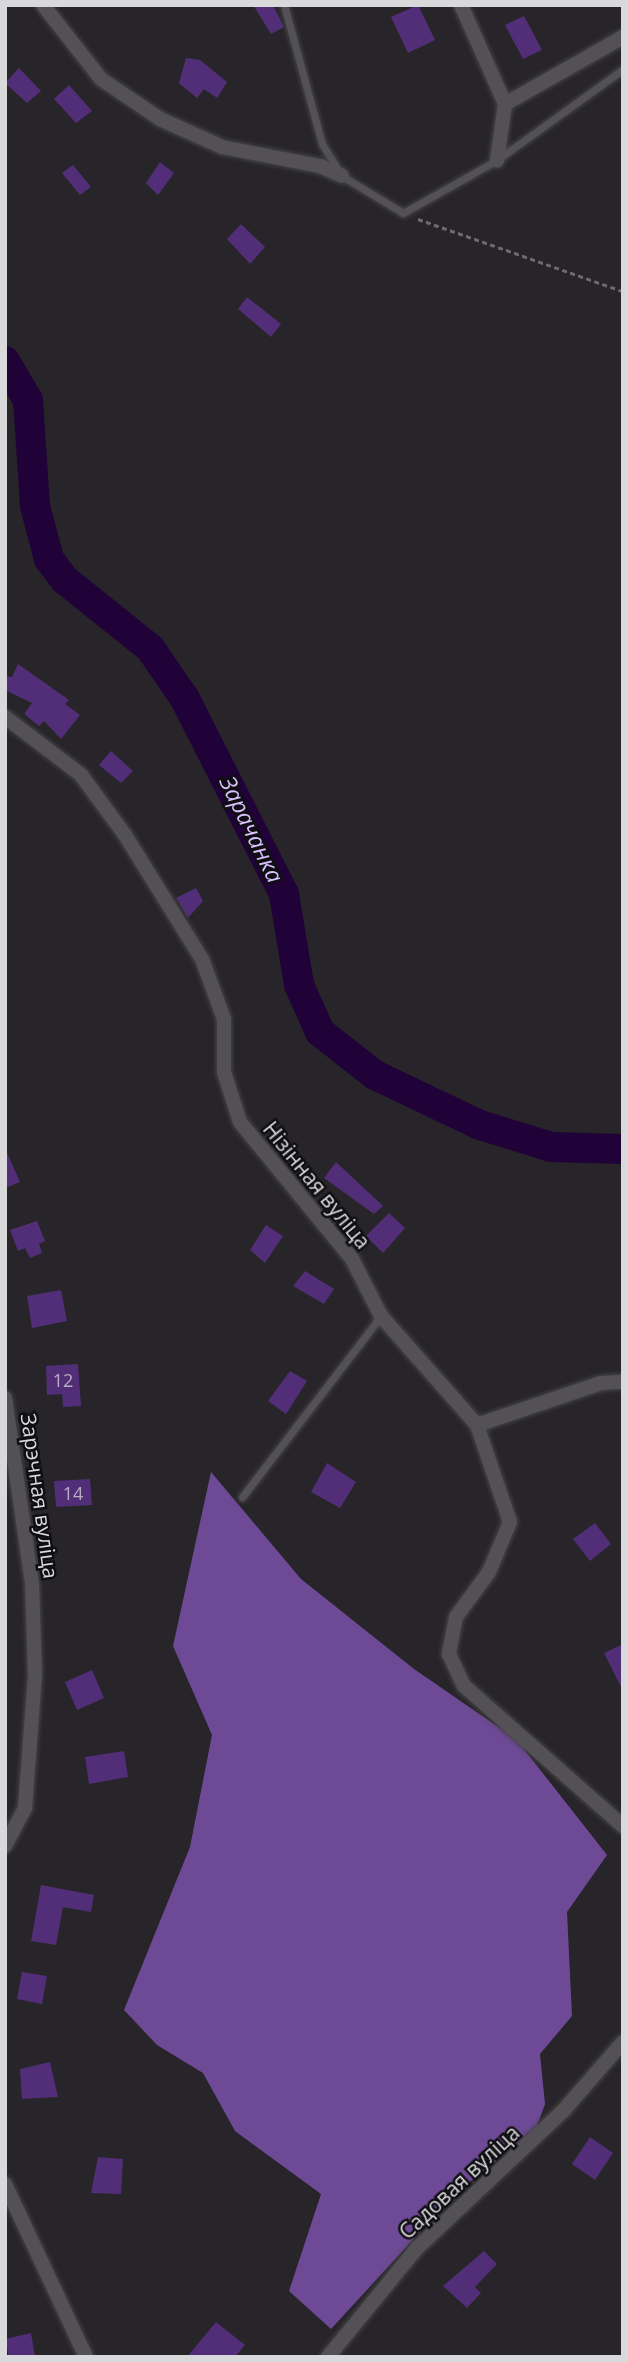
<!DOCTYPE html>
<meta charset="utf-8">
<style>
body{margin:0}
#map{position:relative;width:628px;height:2362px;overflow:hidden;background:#272529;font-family:"Open Sans",sans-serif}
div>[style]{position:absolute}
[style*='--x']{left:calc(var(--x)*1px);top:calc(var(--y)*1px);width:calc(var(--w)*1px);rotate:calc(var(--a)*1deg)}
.forest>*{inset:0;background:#6e4a96}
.river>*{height:30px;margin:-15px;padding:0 15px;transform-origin:15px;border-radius:15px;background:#200238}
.building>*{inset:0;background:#522e78}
.path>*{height:2.5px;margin-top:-1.25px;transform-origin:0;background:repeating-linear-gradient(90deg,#6c6a6d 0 5px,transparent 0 8.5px)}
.roads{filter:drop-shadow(0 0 2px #444346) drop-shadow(0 0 2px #444346)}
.lane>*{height:7px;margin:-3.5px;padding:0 3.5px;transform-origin:3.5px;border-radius:3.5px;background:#535156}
.street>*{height:14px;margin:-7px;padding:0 7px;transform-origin:7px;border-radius:7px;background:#535156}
span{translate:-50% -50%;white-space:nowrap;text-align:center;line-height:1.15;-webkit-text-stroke:5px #0f0f11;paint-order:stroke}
.number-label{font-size:18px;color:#b7aec2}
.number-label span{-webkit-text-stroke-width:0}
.street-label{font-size:21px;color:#d9d8da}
.water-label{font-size:23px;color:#d9bffe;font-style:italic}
.frame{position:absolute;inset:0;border:7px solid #d9d8da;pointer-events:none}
</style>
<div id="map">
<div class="forest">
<i style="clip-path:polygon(211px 1472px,301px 1579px,414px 1669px,516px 1739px,607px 1855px,567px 1912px,572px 2016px,540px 2054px,545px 2104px,536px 2129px,457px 2192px,331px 2329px,289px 2291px,321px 2194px,235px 2131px,203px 2073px,157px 2045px,124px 2010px,190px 1847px,212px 1735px,173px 1646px)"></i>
</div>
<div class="river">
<i style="--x:5;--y:361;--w:45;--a:59.5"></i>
<i style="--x:28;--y:400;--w:106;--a:86.2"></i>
<i style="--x:35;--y:506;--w:55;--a:75.2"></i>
<i style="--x:49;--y:559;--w:26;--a:53"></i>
<i style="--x:65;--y:580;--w:109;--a:38.7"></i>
<i style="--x:150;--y:648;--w:62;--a:55.5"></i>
<i style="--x:185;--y:699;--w:219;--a:63.1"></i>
<i style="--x:284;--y:894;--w:92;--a:80.6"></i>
<i style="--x:299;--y:985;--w:51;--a:65.9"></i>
<i style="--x:320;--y:1032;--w:70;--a:38"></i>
<i style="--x:375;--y:1075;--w:116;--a:25.5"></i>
<i style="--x:480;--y:1125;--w:74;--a:17.2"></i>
<i style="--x:551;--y:1147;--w:72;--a:1.6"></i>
</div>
<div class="building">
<i style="clip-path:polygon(253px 5px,273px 5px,284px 27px,271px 34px)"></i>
<i style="clip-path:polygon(418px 5px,435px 40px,408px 53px,391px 17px)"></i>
<i style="clip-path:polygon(524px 16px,542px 50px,523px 59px,505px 25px)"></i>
<i style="clip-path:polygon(186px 58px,200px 60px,227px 82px,217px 98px,204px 89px,197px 98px,179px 83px)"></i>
<i style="clip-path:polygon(19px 68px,41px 91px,27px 103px,5px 83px)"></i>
<i style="clip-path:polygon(69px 85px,92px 111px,76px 123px,54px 99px)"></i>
<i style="clip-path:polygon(160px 162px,174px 173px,158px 195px,146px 183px)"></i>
<i style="clip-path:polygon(73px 165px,91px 187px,80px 195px,62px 173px)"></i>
<i style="clip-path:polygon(241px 224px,265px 247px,250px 264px,227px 239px)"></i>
<i style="clip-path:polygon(247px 297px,281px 324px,271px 337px,238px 309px)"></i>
<i style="clip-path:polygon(18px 664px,69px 700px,65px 704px,80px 715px,61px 739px,44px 721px,39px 726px,24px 714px,32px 703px,5px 690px,5px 676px,12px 677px)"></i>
<i style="clip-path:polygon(111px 751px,133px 771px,121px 783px,99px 765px)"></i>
<i style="clip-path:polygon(196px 888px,203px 901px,188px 918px,176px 898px)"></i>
<i style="clip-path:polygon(5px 1148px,20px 1182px,5px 1188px)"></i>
<i style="clip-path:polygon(336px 1162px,383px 1206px,374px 1214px,324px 1178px)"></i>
<i style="clip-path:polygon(389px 1213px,405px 1228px,383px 1253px,366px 1236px)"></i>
<i style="clip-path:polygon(37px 1221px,45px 1241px,39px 1244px,42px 1253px,30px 1258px,25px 1248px,18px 1251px,10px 1230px)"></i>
<i style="clip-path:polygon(266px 1225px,283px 1236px,265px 1263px,250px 1250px)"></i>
<i style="clip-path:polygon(305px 1271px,334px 1289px,324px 1304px,293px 1286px)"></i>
<i style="clip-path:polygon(61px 1290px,67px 1321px,32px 1328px,27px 1296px)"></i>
<i style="clip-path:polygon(78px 1364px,81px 1406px,63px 1407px,62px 1394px,47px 1395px,46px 1366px)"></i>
<i style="clip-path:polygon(290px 1371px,307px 1381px,286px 1414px,268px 1401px)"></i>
<i style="clip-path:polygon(327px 1463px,356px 1482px,340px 1508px,311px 1492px)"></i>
<i style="clip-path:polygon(90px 1479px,92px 1505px,56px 1507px,54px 1481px)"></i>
<i style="clip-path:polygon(595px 1523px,611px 1544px,590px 1561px,573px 1539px)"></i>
<i style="clip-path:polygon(623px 1644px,623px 1691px,604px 1653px)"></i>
<i style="clip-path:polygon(92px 1670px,104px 1698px,77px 1710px,65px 1682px)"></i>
<i style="clip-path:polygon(124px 1751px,128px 1777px,89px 1784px,85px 1757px)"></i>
<i style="clip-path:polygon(41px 1885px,94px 1895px,91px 1912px,63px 1907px,56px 1945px,31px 1941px)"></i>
<i style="clip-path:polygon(22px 1972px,47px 1976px,42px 2004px,17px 1999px)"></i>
<i style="clip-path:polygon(50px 2062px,58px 2097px,22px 2099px,20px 2069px)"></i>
<i style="clip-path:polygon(590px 2137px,613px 2153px,595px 2180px,572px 2164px)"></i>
<i style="clip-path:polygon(98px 2157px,123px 2159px,121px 2194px,91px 2193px)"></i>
<i style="clip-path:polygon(484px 2251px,497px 2264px,475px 2287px,481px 2293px,467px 2308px,443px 2286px)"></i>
<i style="clip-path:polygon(216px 2322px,245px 2345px,235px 2357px,187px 2357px)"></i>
<i style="clip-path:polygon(31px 2333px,35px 2357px,9px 2357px,5px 2339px)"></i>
</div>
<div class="path">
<i style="--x:418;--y:219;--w:217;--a:19.4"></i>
</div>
<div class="roads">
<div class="lane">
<i style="--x:284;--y:5;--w:144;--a:74.7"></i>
<i style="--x:322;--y:144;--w:38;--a:58"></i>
<i style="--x:342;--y:176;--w:71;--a:31.2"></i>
<i style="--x:403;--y:213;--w:108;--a:-29.4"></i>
<i style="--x:497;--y:160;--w:155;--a:-35.8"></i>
<i style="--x:242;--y:1497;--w:228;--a:-52.5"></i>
</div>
<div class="street">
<i style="--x:43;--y:5;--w:94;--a:51.9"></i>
<i style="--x:101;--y:79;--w:71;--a:34.1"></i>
<i style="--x:160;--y:119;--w:68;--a:24.3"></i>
<i style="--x:222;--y:147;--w:100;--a:11"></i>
<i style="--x:320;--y:166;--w:24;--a:24"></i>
<i style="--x:461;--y:5;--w:108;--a:66"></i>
<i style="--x:505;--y:104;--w:57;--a:98.1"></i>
<i style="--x:505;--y:104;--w:136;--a:-29.6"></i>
<i style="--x:5;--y:717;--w:96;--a:37.3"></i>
<i style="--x:81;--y:775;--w:74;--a:53.7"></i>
<i style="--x:125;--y:835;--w:146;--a:58.2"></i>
<i style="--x:202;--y:959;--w:64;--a:69.9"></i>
<i style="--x:224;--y:1019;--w:53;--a:90"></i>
<i style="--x:224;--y:1072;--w:52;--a:72.3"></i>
<i style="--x:240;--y:1122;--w:177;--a:50.7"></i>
<i style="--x:352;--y:1259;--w:64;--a:63"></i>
<i style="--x:381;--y:1316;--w:145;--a:48.6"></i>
<i style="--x:477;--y:1425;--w:102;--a:71.2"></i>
<i style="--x:510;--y:1522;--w:54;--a:112.8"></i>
<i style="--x:489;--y:1572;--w:56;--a:126.3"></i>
<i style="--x:456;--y:1617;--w:38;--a:101"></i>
<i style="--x:449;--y:1654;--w:35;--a:65"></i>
<i style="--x:464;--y:1686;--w:212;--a:41.4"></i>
<i style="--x:5;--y:1398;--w:188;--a:81.7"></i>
<i style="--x:32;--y:1584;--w:91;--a:88.1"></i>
<i style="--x:35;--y:1675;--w:133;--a:94.3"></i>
<i style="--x:25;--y:1808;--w:43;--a:117.8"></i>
<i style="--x:477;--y:1425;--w:131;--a:-18.7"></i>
<i style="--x:601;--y:1383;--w:22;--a:-3"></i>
<i style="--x:5;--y:2184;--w:191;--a:64.9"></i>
<i style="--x:328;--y:2357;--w:141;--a:-50.8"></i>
<i style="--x:417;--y:2248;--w:200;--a:-43.2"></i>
<i style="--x:563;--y:2111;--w:91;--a:-49"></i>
</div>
</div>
<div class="number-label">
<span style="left:63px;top:1380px">12</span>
<span style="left:73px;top:1493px">14</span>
</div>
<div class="street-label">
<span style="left:317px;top:1185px;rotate:51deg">Нізінная вуліца</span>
<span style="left:40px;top:1496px;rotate:82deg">Зарэчная вуліца</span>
<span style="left:459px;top:2182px;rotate:-43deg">Садовая вуліца</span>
</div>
<div class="water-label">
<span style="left:252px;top:829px;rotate:64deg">Зарачанка</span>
</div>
<div class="frame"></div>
</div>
